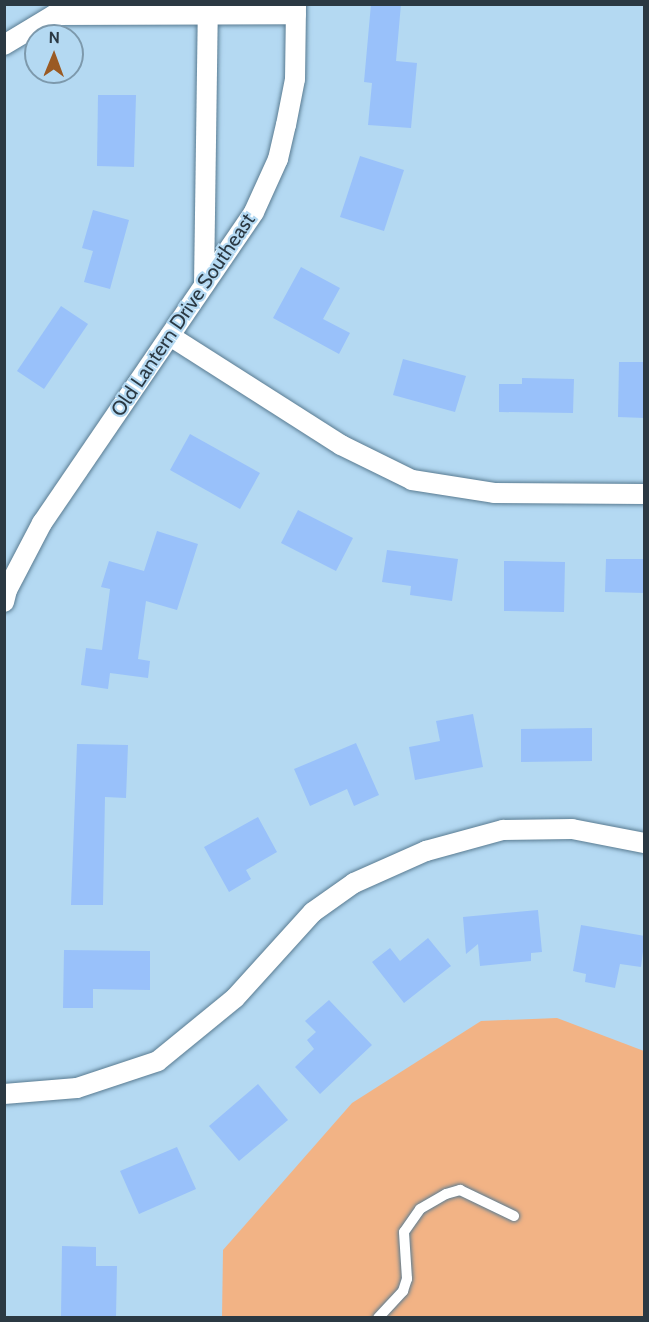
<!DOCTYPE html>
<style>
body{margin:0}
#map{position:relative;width:649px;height:1322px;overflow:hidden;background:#b4d9f2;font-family:Cabin,sans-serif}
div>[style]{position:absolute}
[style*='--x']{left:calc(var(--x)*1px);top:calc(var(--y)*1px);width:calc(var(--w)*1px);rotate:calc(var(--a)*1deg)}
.green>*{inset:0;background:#f2b385}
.building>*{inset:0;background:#99c1fa}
.roads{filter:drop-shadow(0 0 2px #597b91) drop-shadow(0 0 2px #597b91)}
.service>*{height:10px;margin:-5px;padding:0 5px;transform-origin:5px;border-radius:5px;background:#fff}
.minor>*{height:20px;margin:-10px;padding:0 10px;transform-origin:10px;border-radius:10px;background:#fff}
span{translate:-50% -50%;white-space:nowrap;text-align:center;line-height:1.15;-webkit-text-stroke:4.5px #b4d9f2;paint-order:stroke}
.street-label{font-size:20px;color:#2b3943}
.frame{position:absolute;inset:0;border:6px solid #2b3943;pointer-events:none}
.north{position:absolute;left:24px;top:24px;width:60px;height:60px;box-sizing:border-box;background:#b4d9f2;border:2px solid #7d99ac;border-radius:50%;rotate:1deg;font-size:16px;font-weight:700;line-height:24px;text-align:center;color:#2b3943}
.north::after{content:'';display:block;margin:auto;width:21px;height:27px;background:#9a5a23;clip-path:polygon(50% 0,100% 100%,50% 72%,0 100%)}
</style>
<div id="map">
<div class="green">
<i style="clip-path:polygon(557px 1018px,644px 1051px,644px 1317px,222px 1318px,223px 1250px,352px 1103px,481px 1021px)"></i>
</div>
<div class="building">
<i style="clip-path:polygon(371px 4px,401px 4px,396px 61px,417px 63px,411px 128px,368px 125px,372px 83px,364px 82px)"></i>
<i style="clip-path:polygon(98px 95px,136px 95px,134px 167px,97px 166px)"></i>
<i style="clip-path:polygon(360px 156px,404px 170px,384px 231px,340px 217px)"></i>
<i style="clip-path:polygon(93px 210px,129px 220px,110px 289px,84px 282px,93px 251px,82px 248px)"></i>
<i style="clip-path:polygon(301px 267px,340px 288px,323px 319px,350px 333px,339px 354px,273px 318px)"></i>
<i style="clip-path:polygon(61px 306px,88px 324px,44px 389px,17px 371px)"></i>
<i style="clip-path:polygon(403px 359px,466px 376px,455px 412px,393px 395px)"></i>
<i style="clip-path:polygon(619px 362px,645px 362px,645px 418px,618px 417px)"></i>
<i style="clip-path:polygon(522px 378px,574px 379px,573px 413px,499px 412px,499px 384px,522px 384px)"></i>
<i style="clip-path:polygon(190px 434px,260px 473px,240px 509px,170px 470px)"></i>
<i style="clip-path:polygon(298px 510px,353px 538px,336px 571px,281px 543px)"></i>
<i style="clip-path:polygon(157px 531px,198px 544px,177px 610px,146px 601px,138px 659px,150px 661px,148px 678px,110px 673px,108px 689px,81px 685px,86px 648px,102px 650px,110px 589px,101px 587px,109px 561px,144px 571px)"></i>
<i style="clip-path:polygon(387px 550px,458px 559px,452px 601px,410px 595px,411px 586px,382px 582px)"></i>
<i style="clip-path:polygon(606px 559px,645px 559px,645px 593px,605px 592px)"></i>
<i style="clip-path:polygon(504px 561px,565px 562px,564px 612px,504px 611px)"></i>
<i style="clip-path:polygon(473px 714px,483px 767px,415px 780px,409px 747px,440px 741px,436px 721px)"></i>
<i style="clip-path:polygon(592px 728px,592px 761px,521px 762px,521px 729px)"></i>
<i style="clip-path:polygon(356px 743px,379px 795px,354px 806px,347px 789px,310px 806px,294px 769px)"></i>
<i style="clip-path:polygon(77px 744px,128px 745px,126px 798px,105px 797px,103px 905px,71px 905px)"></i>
<i style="clip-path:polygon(258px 817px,277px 852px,246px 870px,251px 879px,229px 892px,204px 847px)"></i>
<i style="clip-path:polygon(538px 910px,542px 952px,531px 953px,531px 961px,480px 966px,478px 944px,466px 954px,463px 917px)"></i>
<i style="clip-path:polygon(581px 925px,645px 936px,641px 967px,620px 964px,615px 988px,585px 982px,586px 974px,573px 971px)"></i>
<i style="clip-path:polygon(428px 938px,451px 966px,404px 1003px,372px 962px,390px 948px,400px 961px)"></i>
<i style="clip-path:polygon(64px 950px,150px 951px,150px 990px,93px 989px,93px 1008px,63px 1008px)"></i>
<i style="clip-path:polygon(329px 1000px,372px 1045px,320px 1094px,295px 1067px,314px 1049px,307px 1040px,316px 1032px,305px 1021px)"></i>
<i style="clip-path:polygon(258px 1084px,288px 1120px,239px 1161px,209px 1126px)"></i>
<i style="clip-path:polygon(177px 1147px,196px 1189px,139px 1214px,120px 1171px)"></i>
<i style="clip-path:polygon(62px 1246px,96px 1247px,96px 1266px,117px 1266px,116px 1317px,61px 1317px)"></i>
</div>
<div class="roads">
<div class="service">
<i style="--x:378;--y:1318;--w:37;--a:-47"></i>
<i style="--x:403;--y:1291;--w:13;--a:-72"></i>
<i style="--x:407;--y:1279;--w:47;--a:-93.7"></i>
<i style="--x:404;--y:1232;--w:28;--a:-55"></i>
<i style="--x:420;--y:1209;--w:30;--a:-30"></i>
<i style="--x:446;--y:1194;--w:15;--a:-16"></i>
<i style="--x:460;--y:1190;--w:60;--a:25.7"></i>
</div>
<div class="minor">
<i style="--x:4;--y:45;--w:58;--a:-31"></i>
<i style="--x:54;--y:15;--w:242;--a:-0.2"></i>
<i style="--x:204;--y:285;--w:281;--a:-89.2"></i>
<i style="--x:170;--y:336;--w:203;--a:32.5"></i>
<i style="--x:341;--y:445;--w:79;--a:26.2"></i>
<i style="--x:412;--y:480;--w:83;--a:9"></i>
<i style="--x:494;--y:493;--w:150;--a:0.4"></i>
<i style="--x:4;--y:602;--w:12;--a:-76"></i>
<i style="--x:7;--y:590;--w:76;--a:-62.4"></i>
<i style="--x:42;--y:523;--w:376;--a:-55.7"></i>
<i style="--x:254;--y:212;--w:58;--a:-65.6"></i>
<i style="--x:278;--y:159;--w:35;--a:-77"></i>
<i style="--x:286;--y:125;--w:47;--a:-78.9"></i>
<i style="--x:295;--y:79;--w:75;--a:-89.2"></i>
<i style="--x:4;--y:1094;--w:73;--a:-4.7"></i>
<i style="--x:77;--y:1088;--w:85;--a:-18.4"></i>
<i style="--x:158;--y:1061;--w:99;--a:-39.3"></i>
<i style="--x:235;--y:998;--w:116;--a:-47.8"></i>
<i style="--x:313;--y:912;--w:50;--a:-35.3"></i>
<i style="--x:354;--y:883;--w:79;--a:-24"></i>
<i style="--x:426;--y:851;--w:80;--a:-15.3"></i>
<i style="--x:503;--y:830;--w:69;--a:-0.8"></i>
<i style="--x:572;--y:829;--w:73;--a:11"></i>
</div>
</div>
<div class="street-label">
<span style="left:183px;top:315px;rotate:-56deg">Old Lantern Drive Southeast</span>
</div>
<div class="frame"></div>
<div class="north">N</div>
</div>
